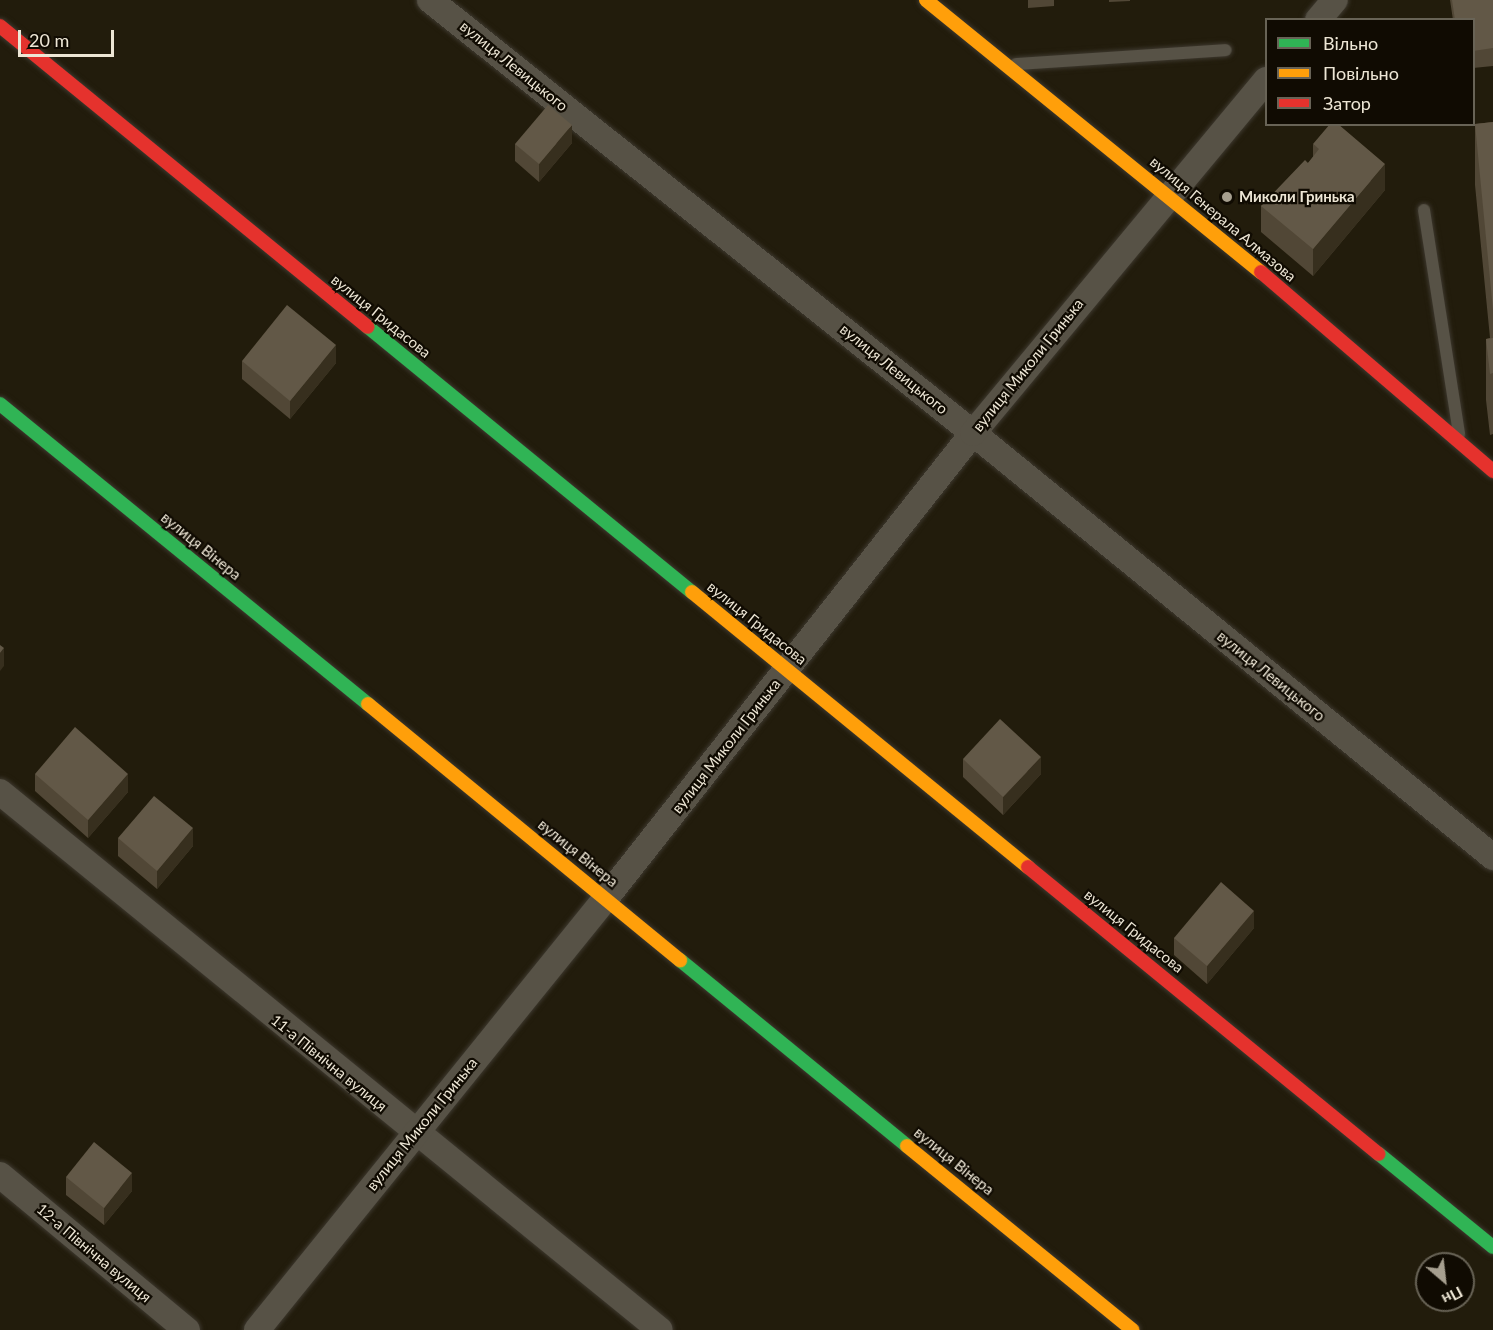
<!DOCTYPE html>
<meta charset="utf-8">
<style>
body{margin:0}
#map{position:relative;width:1493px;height:1330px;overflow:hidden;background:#221c0c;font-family:Lato,sans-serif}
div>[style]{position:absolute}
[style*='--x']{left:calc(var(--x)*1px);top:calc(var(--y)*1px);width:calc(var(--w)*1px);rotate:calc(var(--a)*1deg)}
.roads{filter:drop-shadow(0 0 2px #3d382e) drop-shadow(0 0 2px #3d382e)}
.lane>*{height:12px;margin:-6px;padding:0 6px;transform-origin:6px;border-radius:6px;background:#575246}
.street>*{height:26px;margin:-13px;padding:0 13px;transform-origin:13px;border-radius:13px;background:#575246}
.fast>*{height:14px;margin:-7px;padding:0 7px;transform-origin:7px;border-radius:7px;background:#30b455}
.slow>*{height:14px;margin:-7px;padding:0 7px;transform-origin:7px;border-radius:7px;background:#ff9f0a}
.jam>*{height:14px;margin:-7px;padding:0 7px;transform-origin:7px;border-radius:7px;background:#e5322d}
.wall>*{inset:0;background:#514736}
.shaded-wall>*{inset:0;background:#372f1e}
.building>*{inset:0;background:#625847}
.dots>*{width:16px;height:16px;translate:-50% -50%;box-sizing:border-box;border:3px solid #100b02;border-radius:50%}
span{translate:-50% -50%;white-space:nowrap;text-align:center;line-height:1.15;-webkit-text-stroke:4.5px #100b02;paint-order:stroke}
.street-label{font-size:15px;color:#ede6d5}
.poi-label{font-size:15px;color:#ede6d5;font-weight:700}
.left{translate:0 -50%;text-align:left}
.legend{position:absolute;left:1265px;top:18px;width:210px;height:108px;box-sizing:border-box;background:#100b02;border:2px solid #686356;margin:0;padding:8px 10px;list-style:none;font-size:18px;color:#ede6d5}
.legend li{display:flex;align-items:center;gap:12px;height:30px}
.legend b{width:30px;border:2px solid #686356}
.north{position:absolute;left:1415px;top:1252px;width:60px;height:60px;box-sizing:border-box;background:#100b02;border:2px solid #686356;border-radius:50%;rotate:152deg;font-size:16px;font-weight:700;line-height:24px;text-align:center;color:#ede6d5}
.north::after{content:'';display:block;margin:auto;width:21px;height:27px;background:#a69f8f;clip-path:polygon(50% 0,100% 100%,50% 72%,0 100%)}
.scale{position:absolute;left:18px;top:30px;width:96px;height:27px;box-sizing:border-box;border:3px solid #ede6d5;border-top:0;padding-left:8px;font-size:18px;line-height:21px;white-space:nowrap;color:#ede6d5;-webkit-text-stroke:4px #100b02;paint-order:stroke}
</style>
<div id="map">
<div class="roads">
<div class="lane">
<i style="--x:1016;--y:64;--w:210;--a:-3.8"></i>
<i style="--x:1424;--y:210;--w:227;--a:81.1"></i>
</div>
<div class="street">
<i style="--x:430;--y:0;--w:695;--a:38.57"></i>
<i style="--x:973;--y:433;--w:671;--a:39.19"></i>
<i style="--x:1318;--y:20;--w:26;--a:-50"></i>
<i style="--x:0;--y:792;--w:851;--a:39.19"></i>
<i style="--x:0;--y:1175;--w:243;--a:39.7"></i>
<i style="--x:257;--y:1330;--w:555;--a:-51.07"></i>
<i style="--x:606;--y:898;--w:592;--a:-51.72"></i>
<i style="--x:973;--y:433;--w:459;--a:-50.3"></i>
</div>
<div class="fast">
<i style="--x:368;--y:327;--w:419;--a:39.3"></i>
<i style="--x:0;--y:404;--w:475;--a:39.2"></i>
<i style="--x:680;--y:960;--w:293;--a:39.3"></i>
<i style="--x:1379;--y:1154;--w:147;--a:39.2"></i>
</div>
<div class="slow">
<i style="--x:926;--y:0;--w:432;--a:39.1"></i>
<i style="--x:692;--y:592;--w:434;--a:39.3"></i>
<i style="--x:368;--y:704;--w:404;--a:39.4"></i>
<i style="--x:907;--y:1146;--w:291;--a:39.2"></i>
</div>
<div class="jam">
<i style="--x:0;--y:26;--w:475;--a:39.3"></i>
<i style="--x:1261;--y:272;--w:306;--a:40.6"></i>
<i style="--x:1028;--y:867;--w:453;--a:39.3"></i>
</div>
</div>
<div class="wall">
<i style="clip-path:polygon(1028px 0,1054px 0,1054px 6px,1028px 8px)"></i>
<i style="clip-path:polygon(1109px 0,1130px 0,1130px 1px,1109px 2px)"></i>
<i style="clip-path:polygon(1450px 0,1493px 0,1493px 66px,1473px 68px,1473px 20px,1453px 20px)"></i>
<i style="clip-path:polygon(1493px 122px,1493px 434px,1490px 435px,1486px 400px,1486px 339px,1490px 338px,1475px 185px,1475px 124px)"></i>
<i style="clip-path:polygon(572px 143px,539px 182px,515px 161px,515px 144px)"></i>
<i style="clip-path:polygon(1313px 144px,1385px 190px,1313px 276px,1261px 232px,1261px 206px,1308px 163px,1313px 157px)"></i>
<i style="clip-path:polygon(242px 361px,336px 363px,290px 419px,242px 379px)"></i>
<i style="clip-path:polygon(963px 759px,1041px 774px,1003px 815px,963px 777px)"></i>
<i style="clip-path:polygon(35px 774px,128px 792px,88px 838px,35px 791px)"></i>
<i style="clip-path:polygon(118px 838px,193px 846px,157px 889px,118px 856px)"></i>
<i style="clip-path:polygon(1254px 928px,1207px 984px,1174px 955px,1174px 938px)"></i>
<i style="clip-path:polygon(66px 1177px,132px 1191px,104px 1225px,66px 1195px)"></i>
</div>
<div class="shaded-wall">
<i style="clip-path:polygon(572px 125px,572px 143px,539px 182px,539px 164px)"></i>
<i style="clip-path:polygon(1385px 164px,1385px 190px,1313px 276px,1313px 249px)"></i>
<i style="clip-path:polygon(336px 345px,336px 363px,290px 419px,290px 401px)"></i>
<i style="clip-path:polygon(4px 648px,4px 666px,0 671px,0 653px)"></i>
<i style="clip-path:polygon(1041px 757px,1041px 774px,1003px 815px,1003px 797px)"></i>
<i style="clip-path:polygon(128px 774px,128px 792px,88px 838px,88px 820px)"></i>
<i style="clip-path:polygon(193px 828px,193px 846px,157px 889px,157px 871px)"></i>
<i style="clip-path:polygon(1254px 911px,1254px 928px,1207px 984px,1207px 966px)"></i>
<i style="clip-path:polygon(132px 1173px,132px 1191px,104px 1225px,104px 1208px)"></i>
</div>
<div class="building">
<i style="clip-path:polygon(1452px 0,1493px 0,1493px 48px,1473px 51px,1473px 20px,1455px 20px)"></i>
<i style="clip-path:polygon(548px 105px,572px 125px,539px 164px,515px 144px)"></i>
<i style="clip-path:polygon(1493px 122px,1493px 310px,1475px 124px)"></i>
<i style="clip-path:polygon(1330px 124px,1338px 124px,1385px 164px,1313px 249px,1261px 206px,1305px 160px,1308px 163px,1319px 149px,1313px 144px)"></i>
<i style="clip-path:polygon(287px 305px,336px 345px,290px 401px,242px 361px)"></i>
<i style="clip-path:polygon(1493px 338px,1493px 373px,1490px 374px,1486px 339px)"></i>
<i style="clip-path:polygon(0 645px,4px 648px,0 653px)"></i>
<i style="clip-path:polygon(1000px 719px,1041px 757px,1003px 797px,963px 759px)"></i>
<i style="clip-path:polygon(75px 727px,128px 774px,88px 820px,35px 774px)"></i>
<i style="clip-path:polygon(154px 796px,193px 828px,157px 871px,118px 838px)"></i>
<i style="clip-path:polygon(1221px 882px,1254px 911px,1207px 966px,1174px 938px)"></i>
<i style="clip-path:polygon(94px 1142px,132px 1173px,104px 1208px,66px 1177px)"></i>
</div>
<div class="dots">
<i style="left:1227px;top:197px;background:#a69f8f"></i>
</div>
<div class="street-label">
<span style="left:514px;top:66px;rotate:39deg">вулиця Левицького</span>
<span style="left:1223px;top:219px;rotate:40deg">вулиця Генерала Алмазова</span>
<span style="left:381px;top:316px;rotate:39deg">вулиця Гридасова</span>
<span style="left:1028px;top:365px;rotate:-51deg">вулиця Миколи Гринька</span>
<span style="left:894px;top:369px;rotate:39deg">вулиця Левицького</span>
<span style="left:201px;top:546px;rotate:39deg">вулиця Вінера</span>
<span style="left:757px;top:623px;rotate:39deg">вулиця Гридасова</span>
<span style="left:1271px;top:676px;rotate:39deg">вулиця Левицького</span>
<span style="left:726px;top:746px;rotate:-52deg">вулиця Миколи Гринька</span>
<span style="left:578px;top:853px;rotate:39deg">вулиця Вінера</span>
<span style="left:1134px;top:931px;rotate:39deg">вулиця Гридасова</span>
<span style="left:329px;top:1063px;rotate:39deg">11-а Північна вулиця</span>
<span style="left:422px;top:1124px;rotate:-51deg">вулиця Миколи Гринька</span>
<span style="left:954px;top:1161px;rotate:39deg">вулиця Вінера</span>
<span style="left:94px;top:1253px;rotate:40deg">12-а Північна вулиця</span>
</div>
<div class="poi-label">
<span class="left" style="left:1239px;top:197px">Миколи Гринька</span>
</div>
<ul class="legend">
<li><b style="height:8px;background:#30b455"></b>Вільно</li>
<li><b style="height:8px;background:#ff9f0a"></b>Повільно</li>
<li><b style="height:8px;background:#e5322d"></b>Затор</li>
</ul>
<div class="north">Пн</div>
<div class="scale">20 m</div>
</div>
